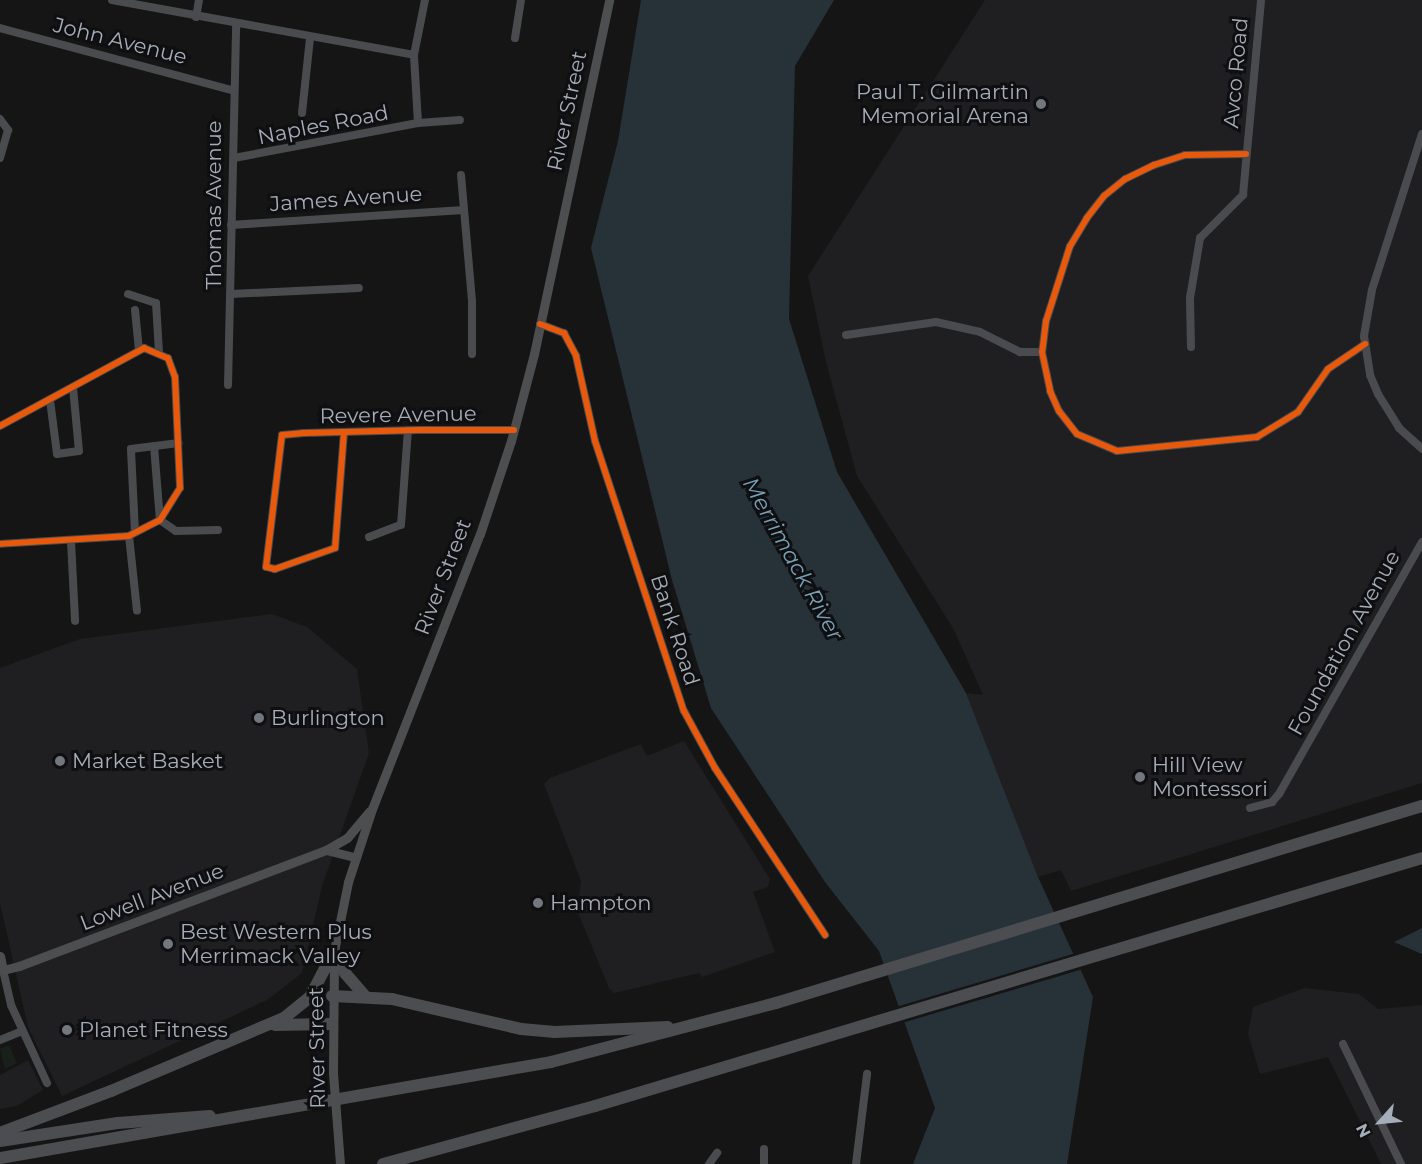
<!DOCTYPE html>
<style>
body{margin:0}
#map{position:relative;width:1422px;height:1164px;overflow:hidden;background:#151515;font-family:Montserrat,sans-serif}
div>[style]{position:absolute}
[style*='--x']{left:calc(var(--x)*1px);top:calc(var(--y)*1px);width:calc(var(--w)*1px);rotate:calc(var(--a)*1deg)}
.built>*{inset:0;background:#1f1f21}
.green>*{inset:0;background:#192019}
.water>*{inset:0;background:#273238}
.pier>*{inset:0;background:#151515}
.minor>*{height:8px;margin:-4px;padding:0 4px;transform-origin:4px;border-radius:4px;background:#494b4e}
.major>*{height:9px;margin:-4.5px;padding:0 4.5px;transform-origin:4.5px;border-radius:4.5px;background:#4c4e50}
.highway>*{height:12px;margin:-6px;padding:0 6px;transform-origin:6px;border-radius:6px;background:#4b4d50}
.major-bridge>*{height:9px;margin:-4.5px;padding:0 4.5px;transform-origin:4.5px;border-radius:4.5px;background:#4c4e50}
.cycleway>*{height:6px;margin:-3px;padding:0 3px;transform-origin:3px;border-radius:3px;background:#e8590c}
.dots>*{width:16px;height:16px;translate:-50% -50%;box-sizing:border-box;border:3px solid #0f0f11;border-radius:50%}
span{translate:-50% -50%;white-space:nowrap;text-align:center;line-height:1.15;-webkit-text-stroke:6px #0f0f11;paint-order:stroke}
.street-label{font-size:21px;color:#a5adb8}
.poi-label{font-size:21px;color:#a5adb8}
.right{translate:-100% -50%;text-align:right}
.left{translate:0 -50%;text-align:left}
.water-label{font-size:22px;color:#78a0b6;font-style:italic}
.north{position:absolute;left:1350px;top:1092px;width:60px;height:60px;-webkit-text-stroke:4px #0f0f11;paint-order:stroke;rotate:243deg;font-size:16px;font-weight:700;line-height:24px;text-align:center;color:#a5adb8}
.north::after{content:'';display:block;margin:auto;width:21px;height:27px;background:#a5adb8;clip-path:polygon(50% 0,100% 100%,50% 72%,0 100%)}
</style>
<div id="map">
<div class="built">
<i style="clip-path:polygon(985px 0,1422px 0,1422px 783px,1071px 891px,1061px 870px,1038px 877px,966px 693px,983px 695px,953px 628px,857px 476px,826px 362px,808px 276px)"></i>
<i style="clip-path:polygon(272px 614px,307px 627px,357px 669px,369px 753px,322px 886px,302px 973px,267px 1000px,62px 1096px,28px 1027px,0 903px,0 668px,80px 639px)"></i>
<i style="clip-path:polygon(684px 741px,770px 879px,768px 887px,753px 892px,775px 952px,702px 977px,699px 973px,614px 993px,609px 988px,577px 910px,581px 881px,544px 784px,550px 778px,641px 744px,647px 756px)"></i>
<i style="clip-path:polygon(1304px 988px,1359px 994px,1378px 1009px,1422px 1005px,1422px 1164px,1381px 1164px,1328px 1057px,1260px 1074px,1248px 1034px,1253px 1007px)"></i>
<i style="clip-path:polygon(28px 1060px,43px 1090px,17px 1106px,0 1109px,0 1075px)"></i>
</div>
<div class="green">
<i style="clip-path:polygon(9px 1045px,17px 1063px,5px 1069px,0 1049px)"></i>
</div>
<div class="water">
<i style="clip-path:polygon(641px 0,834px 0,795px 66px,789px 319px,837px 472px,966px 693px,1038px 877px,1093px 997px,1067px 1164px,913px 1164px,935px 1108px,879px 951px,825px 882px,711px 708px,672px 580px,591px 248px,618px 141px)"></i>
<i style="clip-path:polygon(1422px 928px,1422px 954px,1394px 942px)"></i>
</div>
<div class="pier">
<i style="clip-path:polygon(1076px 953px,1083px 969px,902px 1023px,896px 1007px)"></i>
</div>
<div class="minor">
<i style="--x:112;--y:0;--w:307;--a:10.3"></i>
<i style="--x:196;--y:17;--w:17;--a:-80"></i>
<i style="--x:0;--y:28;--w:240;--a:15"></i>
<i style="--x:515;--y:38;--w:38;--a:-81"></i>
<i style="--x:302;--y:113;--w:75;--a:-83.9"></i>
<i style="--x:0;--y:119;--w:14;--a:54"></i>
<i style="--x:8;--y:130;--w:29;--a:106"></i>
<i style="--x:418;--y:123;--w:68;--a:-93.4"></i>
<i style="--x:414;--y:55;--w:56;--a:-78.7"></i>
<i style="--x:1422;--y:134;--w:164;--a:107.8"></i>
<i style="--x:1372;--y:290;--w:47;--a:99.9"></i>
<i style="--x:1364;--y:336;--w:39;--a:81"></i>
<i style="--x:1370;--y:375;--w:21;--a:67"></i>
<i style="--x:1378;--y:394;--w:40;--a:58"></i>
<i style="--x:1399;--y:428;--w:31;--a:42"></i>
<i style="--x:1246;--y:154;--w:61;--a:179.1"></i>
<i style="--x:1185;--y:155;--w:33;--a:162"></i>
<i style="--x:1154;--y:165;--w:32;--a:154"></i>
<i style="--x:1125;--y:179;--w:27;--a:141"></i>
<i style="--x:1104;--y:196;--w:28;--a:128"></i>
<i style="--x:1087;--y:218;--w:33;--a:121"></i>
<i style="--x:1070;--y:246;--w:79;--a:107.7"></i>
<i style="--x:1046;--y:321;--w:31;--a:97"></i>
<i style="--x:1042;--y:352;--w:40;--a:78"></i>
<i style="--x:1050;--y:391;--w:22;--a:66"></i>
<i style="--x:1059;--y:411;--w:29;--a:52"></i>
<i style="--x:1077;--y:434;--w:43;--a:23"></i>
<i style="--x:1117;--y:451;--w:141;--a:-5.7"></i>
<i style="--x:1257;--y:437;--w:48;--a:-31.4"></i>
<i style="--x:1298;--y:412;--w:52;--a:-55.1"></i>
<i style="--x:1328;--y:369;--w:45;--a:-34"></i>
<i style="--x:234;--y:158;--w:187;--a:-10.8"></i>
<i style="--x:418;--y:123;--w:42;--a:-4.1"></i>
<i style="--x:461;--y:175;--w:126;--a:85"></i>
<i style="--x:472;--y:301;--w:53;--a:90"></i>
<i style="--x:231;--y:225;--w:233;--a:-3.7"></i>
<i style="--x:128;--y:294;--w:29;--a:18"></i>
<i style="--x:156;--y:303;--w:49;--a:86.5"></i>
<i style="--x:231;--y:294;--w:128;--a:-2.7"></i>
<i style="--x:135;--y:310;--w:40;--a:84.3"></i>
<i style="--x:540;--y:324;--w:26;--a:21"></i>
<i style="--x:564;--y:333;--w:26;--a:62"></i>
<i style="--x:576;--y:356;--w:87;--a:77.4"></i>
<i style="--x:595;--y:441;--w:284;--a:71.8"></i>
<i style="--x:684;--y:711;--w:65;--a:61.5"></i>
<i style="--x:715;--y:768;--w:200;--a:56.6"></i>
<i style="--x:846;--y:335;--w:91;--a:-8.2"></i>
<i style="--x:936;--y:322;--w:45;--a:12.8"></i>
<i style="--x:980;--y:332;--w:45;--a:26.6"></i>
<i style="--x:1020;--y:352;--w:22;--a:0"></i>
<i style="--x:1191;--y:347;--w:49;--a:-91.2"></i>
<i style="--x:1190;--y:298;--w:61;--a:-80.5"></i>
<i style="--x:1200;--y:238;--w:61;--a:-45"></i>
<i style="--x:1243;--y:195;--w:196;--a:-84.7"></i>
<i style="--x:228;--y:385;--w:361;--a:-88.7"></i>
<i style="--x:50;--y:400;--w:54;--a:82.6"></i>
<i style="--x:57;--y:454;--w:22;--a:-8"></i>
<i style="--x:79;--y:451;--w:63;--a:-95.4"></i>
<i style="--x:0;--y:426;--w:164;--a:-28.4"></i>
<i style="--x:144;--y:348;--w:26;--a:23"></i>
<i style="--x:168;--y:358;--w:20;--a:70"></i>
<i style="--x:175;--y:377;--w:111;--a:87.4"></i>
<i style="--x:180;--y:488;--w:38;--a:122"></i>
<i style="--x:160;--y:520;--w:35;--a:153"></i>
<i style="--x:129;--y:536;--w:129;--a:176.5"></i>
<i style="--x:344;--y:432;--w:116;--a:94.4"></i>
<i style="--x:335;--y:548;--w:64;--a:160.7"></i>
<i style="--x:275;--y:569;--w:9;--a:-167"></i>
<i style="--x:266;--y:567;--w:133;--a:-83.1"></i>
<i style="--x:282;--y:435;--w:22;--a:-5"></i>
<i style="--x:304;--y:433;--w:115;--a:-1.5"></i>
<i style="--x:419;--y:430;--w:95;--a:0"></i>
<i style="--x:154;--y:446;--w:74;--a:85.4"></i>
<i style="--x:160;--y:520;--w:19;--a:35"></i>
<i style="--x:176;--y:531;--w:42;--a:-1.4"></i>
<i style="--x:135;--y:532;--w:83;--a:-92.8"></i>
<i style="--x:131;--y:449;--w:48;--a:-7.1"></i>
<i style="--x:129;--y:536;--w:75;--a:83.9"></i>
<i style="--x:369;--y:537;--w:34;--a:-21"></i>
<i style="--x:401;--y:525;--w:95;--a:-85.8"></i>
<i style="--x:71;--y:541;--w:80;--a:87.1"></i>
<i style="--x:1250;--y:808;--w:23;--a:-15"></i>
<i style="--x:1272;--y:802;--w:11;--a:-49"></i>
<i style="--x:1279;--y:794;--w:290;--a:-60.4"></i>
<i style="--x:3;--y:970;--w:36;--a:77"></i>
<i style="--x:11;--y:1005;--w:86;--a:65.2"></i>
<i style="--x:0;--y:1040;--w:24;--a:-22"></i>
<i style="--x:1343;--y:1044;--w:133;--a:64.2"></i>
<i style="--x:709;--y:1164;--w:14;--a:-54"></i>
<i style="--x:764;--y:1164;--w:15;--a:-90"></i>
<i style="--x:856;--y:1164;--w:91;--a:-83"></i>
</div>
<div class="major">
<i style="--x:326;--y:850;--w:30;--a:14"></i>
<i style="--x:0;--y:956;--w:14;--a:78"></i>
<i style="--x:3;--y:970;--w:16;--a:-14"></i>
<i style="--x:19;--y:966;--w:328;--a:-20.7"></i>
<i style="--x:326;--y:850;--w:24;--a:-30"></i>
<i style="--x:347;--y:838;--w:35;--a:-50"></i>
<i style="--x:333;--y:1073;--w:122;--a:-89.5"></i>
<i style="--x:334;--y:951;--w:70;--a:-78.5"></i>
<i style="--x:348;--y:882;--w:77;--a:-71.8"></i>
<i style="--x:372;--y:809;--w:295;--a:-68.6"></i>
<i style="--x:480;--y:534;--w:98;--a:-71.6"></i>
<i style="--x:511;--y:441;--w:90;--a:-75.2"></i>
<i style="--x:534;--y:354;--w:362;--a:-78"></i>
</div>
<div class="highway">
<i style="--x:334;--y:951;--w:25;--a:63"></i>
<i style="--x:345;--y:973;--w:30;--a:49"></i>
<i style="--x:332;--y:996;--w:60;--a:2.9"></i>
<i style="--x:392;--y:999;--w:132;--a:13.1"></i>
<i style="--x:521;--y:1029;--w:34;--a:5"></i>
<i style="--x:555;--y:1032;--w:113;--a:-2.5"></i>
<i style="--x:275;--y:1025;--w:56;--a:-1"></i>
<i style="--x:0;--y:1133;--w:119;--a:-20.7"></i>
<i style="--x:111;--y:1091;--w:188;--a:-22.9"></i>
<i style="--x:284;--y:1018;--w:33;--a:-39"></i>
<i style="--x:310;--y:997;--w:52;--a:-62.4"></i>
<i style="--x:0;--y:1141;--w:119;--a:-8.7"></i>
<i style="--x:118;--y:1123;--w:92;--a:-4.4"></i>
<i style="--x:0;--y:1158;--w:559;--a:-9.88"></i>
<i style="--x:551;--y:1062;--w:233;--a:-14.7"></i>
<i style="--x:776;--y:1003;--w:675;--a:-16.96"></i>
<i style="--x:383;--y:1164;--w:220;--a:-15.3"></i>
<i style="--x:595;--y:1106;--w:863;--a:-16.69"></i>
</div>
<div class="major-bridge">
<i style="--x:333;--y:1073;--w:91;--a:85.6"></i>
</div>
<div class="cycleway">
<i style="--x:1246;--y:154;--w:61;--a:179.1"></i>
<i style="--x:1185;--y:155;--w:33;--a:162"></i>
<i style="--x:1154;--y:165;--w:32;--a:154"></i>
<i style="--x:1125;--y:179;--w:27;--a:141"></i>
<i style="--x:1104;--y:196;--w:28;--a:128"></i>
<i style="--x:1087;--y:218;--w:33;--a:121"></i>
<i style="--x:1070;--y:246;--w:79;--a:107.7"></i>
<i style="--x:1046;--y:321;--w:31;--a:97"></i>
<i style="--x:1042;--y:352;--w:40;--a:78"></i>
<i style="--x:1050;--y:391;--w:22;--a:66"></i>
<i style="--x:1059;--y:411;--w:29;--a:52"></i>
<i style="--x:1077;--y:434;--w:43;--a:23"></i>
<i style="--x:1117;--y:451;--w:141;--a:-5.7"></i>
<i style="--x:1257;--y:437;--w:48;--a:-31.4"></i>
<i style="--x:1298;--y:412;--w:52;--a:-55.1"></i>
<i style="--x:1328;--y:369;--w:45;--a:-34"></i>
<i style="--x:540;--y:324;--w:26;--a:21"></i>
<i style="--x:564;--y:333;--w:26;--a:62"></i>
<i style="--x:576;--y:356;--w:87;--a:77.4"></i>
<i style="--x:595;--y:441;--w:284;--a:71.8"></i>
<i style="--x:684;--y:711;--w:65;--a:61.5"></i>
<i style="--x:715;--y:768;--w:200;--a:56.6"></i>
<i style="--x:0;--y:426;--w:164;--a:-28.4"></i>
<i style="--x:144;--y:348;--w:26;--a:23"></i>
<i style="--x:168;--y:358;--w:20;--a:70"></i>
<i style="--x:175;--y:377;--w:111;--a:87.4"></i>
<i style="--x:180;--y:488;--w:38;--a:122"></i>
<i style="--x:160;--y:520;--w:35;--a:153"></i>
<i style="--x:129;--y:536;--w:129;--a:176.5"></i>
<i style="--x:344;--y:432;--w:116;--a:94.4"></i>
<i style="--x:335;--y:548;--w:64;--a:160.7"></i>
<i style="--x:275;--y:569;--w:9;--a:-167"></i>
<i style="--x:266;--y:567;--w:133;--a:-83.1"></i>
<i style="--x:282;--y:435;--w:22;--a:-5"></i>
<i style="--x:304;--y:433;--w:115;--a:-1.5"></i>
<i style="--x:419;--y:430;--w:95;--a:0"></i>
</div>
<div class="dots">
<i style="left:1041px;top:104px;background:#73787f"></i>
<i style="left:259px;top:718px;background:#73787f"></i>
<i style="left:60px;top:761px;background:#73787f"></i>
<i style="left:1140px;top:777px;background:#73787f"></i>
<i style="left:538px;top:903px;background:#73787f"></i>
<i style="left:168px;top:944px;background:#73787f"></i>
<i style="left:67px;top:1030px;background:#73787f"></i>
</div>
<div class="street-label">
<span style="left:120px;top:41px;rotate:14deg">John Avenue</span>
<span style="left:1236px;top:73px;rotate:-85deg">Avco Road</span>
<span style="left:567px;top:111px;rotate:-78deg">River Street</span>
<span style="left:323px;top:125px;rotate:-11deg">Naples Road</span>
<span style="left:346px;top:199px;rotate:-4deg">James Avenue</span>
<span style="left:214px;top:205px;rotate:-90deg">Thomas Avenue</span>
<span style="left:398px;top:415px;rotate:-1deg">Revere Avenue</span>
<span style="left:443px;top:577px;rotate:-69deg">River Street</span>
<span style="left:675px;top:630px;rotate:72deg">Bank Road</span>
<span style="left:1344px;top:643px;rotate:-61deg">Foundation Avenue</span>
<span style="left:152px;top:897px;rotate:-21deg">Lowell Avenue</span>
<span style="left:317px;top:1048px;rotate:-91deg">River Street</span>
</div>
<div class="poi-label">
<span class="right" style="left:1029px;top:104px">Paul T. Gilmartin<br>Memorial Arena</span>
<span class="left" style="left:271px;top:718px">Burlington</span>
<span class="left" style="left:72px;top:761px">Market Basket</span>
<span class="left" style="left:1152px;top:777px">Hill View<br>Montessori</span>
<span class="left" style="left:550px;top:903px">Hampton</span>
<span class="left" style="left:180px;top:944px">Best Western Plus<br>Merrimack Valley</span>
<span class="left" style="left:79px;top:1030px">Planet Fitness</span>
</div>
<div class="water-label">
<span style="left:793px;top:559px;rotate:61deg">Merrimack River</span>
</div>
<div class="north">N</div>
</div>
